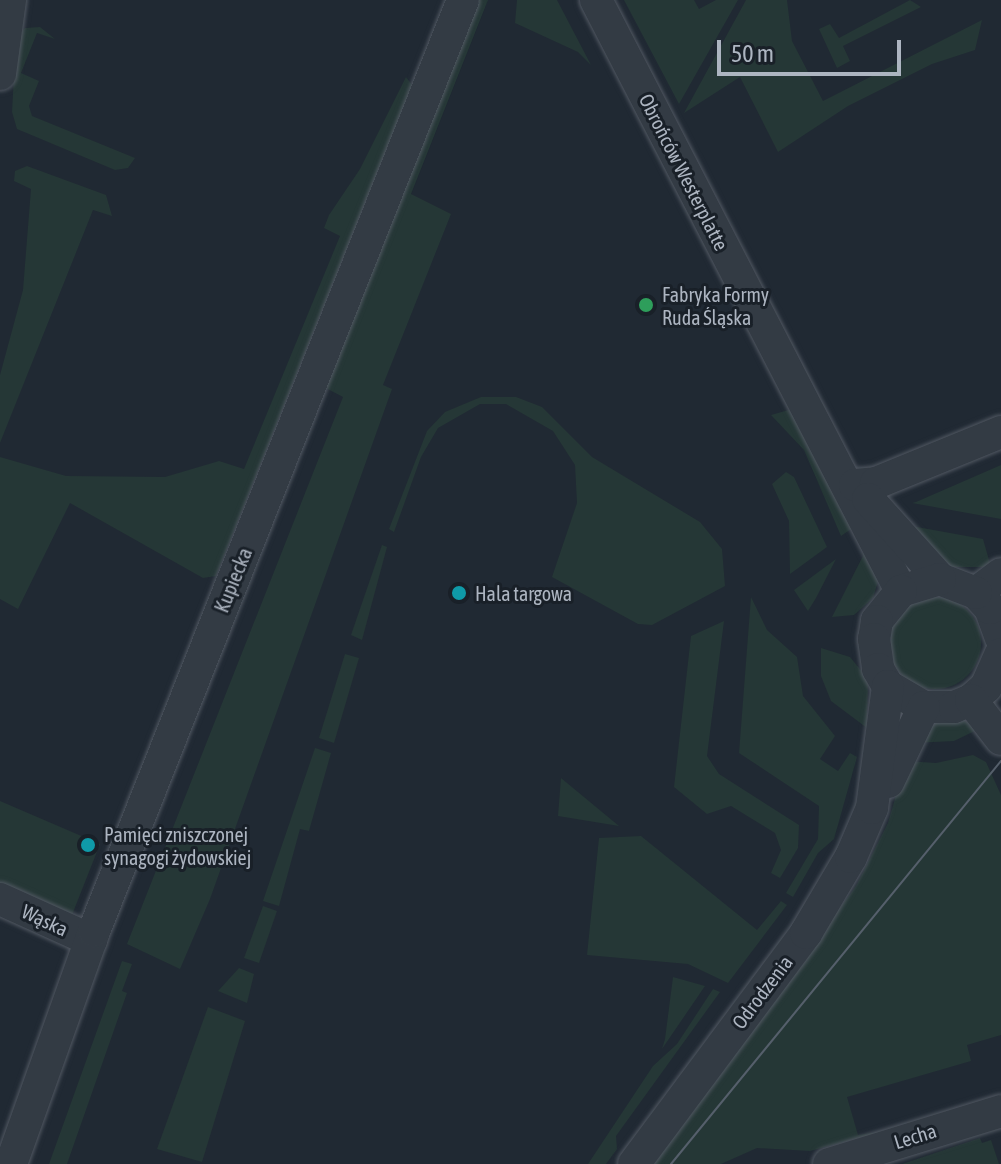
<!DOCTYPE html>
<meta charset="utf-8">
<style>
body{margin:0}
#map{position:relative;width:1001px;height:1164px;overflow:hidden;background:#202933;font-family:"Asap Condensed",sans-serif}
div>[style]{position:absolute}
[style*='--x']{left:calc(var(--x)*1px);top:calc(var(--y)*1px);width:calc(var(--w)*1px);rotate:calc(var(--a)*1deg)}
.green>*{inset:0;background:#253736}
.round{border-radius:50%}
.roads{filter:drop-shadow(0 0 2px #515862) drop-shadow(0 0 2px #515862)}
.minor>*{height:32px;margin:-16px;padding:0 16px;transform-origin:16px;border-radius:16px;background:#333b44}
.tram>*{height:2px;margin:-1px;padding:0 1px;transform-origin:1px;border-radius:1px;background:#555f6b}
.dots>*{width:22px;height:22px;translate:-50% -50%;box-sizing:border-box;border:4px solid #192028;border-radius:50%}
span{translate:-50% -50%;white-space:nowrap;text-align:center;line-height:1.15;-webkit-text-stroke:6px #192028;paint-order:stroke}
.street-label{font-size:20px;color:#adb5c1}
.poi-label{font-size:20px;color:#adb5c1}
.left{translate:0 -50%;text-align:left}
.scale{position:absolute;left:717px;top:40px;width:184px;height:36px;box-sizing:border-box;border:4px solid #adb5c1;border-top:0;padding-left:10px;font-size:24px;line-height:28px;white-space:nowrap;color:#adb5c1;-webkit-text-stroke:6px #192028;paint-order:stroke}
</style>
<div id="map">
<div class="green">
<i style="clip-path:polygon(478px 0,488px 0,411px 194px,451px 214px,383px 385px,392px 389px,210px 899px,180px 969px,127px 944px,343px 397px,322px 386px)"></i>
<i style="clip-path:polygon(517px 0,557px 0,591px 65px,578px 52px,515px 23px)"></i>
<i style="clip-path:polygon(624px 0,694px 0,699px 9px,716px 0,738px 0,679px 104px)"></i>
<i style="clip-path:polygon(746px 0,787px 0,792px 41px,823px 101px,982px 20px,975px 50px,932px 64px,848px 106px,778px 152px,740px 77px,684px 113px)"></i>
<i style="clip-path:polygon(910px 0,921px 7px,843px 46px,850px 61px,837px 68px,819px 29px,830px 24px,839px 38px)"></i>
<i style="clip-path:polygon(40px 27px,55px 39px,37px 33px,21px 73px,39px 81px,29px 106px,32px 116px,135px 158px,128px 168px,115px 170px,17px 129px,12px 112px,16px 39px,25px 28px)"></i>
<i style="clip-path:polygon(406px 77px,412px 85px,216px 576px,203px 578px,70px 503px,18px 609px,0 599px,0 457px,66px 476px,165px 477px,219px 461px,244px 469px,340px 236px,324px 228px,329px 215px,360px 169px)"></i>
<i style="clip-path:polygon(27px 166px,106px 195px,112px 216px,93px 210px,0 443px,0 375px,23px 290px,31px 189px,14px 181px,15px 171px)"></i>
<i style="clip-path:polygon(481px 397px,516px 397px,542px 407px,592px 457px,700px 522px,722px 549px,725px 586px,652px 625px,638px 624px,552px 577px,577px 503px,575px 465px,553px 431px,506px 404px,480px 404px,438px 428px,421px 457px,394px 532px,389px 529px,427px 431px,445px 412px)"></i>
<i style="clip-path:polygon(792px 409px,857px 525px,841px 536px,804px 450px,771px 415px)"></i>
<i style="clip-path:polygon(1001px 465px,1001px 519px,912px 503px,916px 502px)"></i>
<i style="clip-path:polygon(786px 472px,794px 477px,827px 547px,790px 574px,789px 521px,772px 484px)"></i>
<i style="clip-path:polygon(906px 525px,983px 539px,991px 567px,951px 567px)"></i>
<i style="clip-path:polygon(382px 545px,387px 547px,362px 640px,351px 635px)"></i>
<i style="clip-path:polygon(868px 546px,879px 578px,873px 598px,854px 615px,832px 617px)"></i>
<i style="clip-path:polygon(836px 559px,816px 598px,808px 611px,794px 590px)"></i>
<i style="clip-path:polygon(751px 597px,767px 630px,797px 657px,803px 696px,835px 736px,820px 759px,838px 771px,850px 753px,857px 757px,834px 839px,818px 853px,793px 897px,786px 893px,818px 839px,819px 806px,739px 753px)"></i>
<i class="round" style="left:889px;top:597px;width:92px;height:92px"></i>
<i style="clip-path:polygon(724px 621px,707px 756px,719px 774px,799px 825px,798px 848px,780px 878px,771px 873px,781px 850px,775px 833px,731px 806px,707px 814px,674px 787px,691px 636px)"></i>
<i style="clip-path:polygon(821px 648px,850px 657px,868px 679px,867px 728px,831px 701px,821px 676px)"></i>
<i style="clip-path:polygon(345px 654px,359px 658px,334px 743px,319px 738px)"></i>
<i style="clip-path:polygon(961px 719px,979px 729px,954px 741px,913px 743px,938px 721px)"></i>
<i style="clip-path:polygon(315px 748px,331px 753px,309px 831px,300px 829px,279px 906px,263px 901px)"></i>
<i style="clip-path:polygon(973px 755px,986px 762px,1001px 795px,1001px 1035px,967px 1045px,971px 1061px,847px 1097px,858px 1135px,885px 1131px,810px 1151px,757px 1148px,721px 1164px,652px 1164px,856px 886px,888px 823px,906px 761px,936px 763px)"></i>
<i style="clip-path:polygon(561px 778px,619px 826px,558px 816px)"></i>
<i style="clip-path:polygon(0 801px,100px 844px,70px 920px,0 888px)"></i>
<i style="clip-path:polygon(641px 836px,757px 930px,781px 901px,787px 905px,728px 983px,688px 964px,587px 955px,599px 838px)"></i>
<i style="clip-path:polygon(263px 906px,277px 911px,259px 963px,244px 958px)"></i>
<i style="clip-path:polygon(122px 961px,132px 964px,122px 991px,127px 993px,67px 1164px,49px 1164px)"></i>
<i style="clip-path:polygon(239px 968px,254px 974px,247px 1003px,218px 991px)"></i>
<i style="clip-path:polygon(673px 977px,705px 986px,662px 1049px,665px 1039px)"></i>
<i style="clip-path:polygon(713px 989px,720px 992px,616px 1136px,617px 1149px,606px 1164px,588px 1164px,653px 1066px,677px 1044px)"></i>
<i style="clip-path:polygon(208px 1007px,245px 1021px,202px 1162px,157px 1149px)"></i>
<i style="clip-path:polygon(980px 1138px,982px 1143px,991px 1140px,999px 1164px,902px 1164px)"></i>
</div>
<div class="roads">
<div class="minor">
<i style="--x:596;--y:0;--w:665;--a:62.7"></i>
<i style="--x:0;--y:74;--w:75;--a:-82.3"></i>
<i style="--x:855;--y:485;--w:21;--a:-5"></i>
<i style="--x:876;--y:483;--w:135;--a:-22.2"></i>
<i style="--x:868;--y:499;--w:108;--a:48"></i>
<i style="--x:976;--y:593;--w:31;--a:-37"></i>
<i style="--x:1001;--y:638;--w:32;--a:-110"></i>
<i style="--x:990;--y:608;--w:21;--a:-133"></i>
<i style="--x:976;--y:593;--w:39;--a:-159"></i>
<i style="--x:940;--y:579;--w:41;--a:162.9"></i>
<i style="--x:901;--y:591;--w:38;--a:129"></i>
<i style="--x:877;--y:621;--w:18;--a:99"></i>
<i style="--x:874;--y:639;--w:30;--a:82"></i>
<i style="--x:878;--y:669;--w:20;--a:60"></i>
<i style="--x:888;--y:686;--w:42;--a:30.3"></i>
<i style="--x:924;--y:707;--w:30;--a:0"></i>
<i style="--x:954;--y:707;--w:18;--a:-22"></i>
<i style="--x:971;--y:700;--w:20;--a:-41"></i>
<i style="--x:986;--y:687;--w:36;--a:-66"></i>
<i style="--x:971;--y:700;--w:49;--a:52.4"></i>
<i style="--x:888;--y:782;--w:83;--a:-64.4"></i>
<i style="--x:0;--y:899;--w:100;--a:24.3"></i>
<i style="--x:11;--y:1164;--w:247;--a:-70.4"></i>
<i style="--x:94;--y:931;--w:1001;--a:-68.38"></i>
<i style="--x:634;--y:1164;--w:288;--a:-53.3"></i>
<i style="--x:806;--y:933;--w:88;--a:-59.4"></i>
<i style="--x:851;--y:857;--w:53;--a:-66.8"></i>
<i style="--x:872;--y:808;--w:123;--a:-82.5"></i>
<i style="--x:829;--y:1164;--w:180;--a:-17.1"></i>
</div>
</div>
<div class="tram">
<i style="--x:671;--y:1164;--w:521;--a:-50.69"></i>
</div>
<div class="dots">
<i style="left:646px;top:305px;background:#2e9e5b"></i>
<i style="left:459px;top:593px;background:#0f9aa8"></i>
<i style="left:88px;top:845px;background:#0f9aa8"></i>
</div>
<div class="street-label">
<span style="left:684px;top:172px;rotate:63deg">Obrońców Westerplatte</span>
<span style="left:233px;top:580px;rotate:-68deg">Kupiecka</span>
<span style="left:45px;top:920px;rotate:25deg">Wąska</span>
<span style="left:762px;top:992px;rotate:-53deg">Odrodzenia</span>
<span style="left:915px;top:1136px;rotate:-17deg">Lecha</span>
</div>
<div class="poi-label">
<span class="left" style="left:662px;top:306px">Fabryka Formy<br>Ruda Śląska</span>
<span class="left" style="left:475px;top:593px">Hala targowa</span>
<span class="left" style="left:104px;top:846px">Pamięci zniszczonej<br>synagogi żydowskiej</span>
</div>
<div class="scale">50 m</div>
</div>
